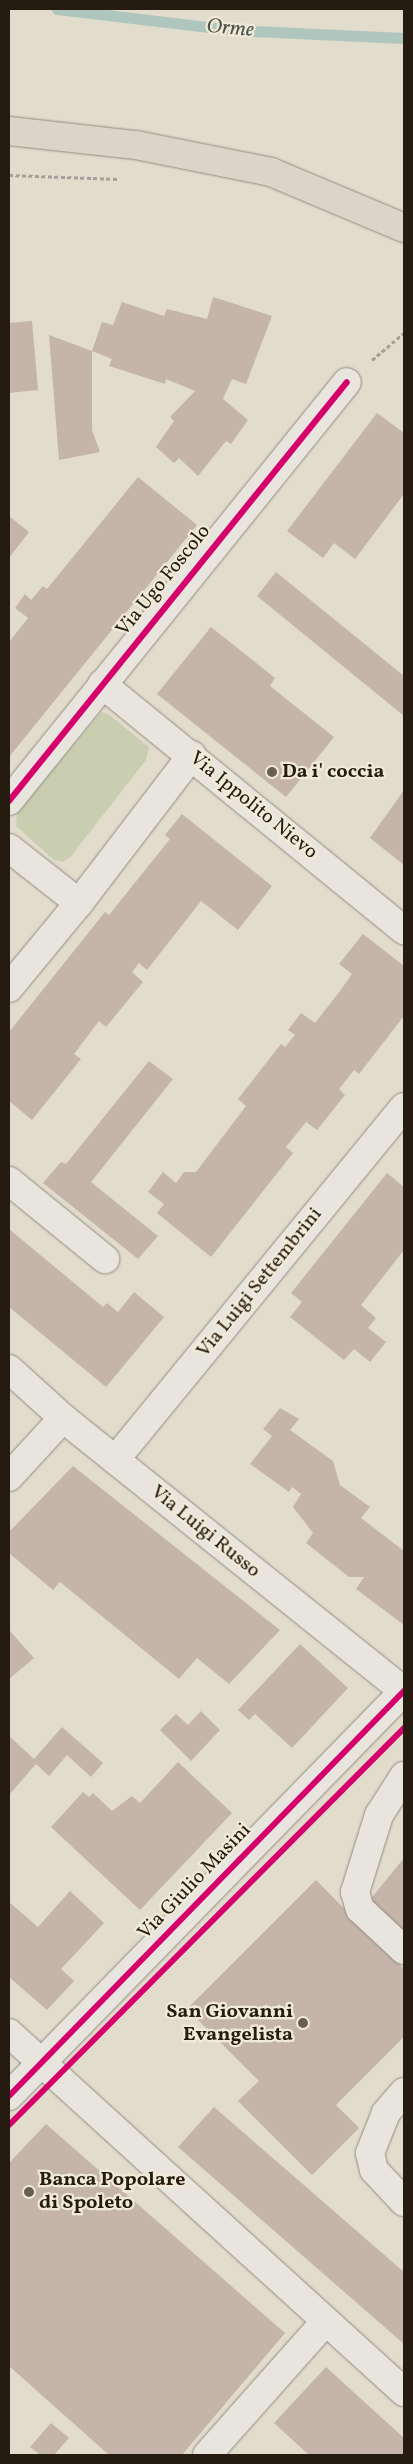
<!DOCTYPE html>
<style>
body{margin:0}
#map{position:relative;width:413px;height:2464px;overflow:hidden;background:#e2dccc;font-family:Vollkorn,serif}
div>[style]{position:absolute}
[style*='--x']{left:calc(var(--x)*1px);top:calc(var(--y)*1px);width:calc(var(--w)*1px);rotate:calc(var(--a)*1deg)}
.green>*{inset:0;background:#c8ceaf}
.stream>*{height:11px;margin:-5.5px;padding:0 5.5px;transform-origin:5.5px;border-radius:5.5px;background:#aec6bd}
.building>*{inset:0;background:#c5b4a9}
.path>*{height:3px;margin-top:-1.5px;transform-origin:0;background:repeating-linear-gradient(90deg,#a4a099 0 4px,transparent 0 6.5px)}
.roads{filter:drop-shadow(0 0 1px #918c82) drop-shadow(0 0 1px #918c82)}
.minor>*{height:28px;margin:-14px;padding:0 14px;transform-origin:14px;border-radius:14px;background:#e8e5de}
.major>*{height:28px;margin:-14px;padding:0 14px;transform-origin:14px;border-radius:14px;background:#dbd5c9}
.cycleway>*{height:6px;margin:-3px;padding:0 3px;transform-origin:3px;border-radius:3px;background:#d6006c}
.dots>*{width:14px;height:14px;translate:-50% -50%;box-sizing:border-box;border:2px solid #f1ead9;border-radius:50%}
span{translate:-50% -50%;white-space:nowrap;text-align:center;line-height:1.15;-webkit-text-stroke:4.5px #f1ead9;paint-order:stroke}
.street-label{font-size:20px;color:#261b10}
.poi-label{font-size:20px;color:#261b10;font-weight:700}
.left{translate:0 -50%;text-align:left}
.right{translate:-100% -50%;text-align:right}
.water-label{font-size:21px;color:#4e534a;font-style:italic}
.frame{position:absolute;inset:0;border:10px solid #261b10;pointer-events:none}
</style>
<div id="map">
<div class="green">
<i style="clip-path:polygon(101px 712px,108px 714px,149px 747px,146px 760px,71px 856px,63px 862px,54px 860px,16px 826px,17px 813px)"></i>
</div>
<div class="stream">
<i style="--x:57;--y:9;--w:176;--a:6.8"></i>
<i style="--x:232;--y:30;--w:172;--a:2.7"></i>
</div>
<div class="building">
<i style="clip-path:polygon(213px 297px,272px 316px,246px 384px,232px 379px,223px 399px,248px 420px,231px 444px,226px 441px,198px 476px,179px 458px,174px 463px,156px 447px,174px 421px,170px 417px,195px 391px,166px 379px,165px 384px,109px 366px,112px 359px,92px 351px,102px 322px,113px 325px,122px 302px,164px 316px,167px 309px,207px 319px)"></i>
<i style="clip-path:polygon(32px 321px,38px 390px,9px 393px,9px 323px)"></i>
<i style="clip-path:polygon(49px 335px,92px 351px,92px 430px,100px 452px,59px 460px)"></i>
<i style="clip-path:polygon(377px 413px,404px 433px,404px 494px,355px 559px,334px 543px,323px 558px,287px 531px)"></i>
<i style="clip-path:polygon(138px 477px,197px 525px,9px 757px,9px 642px,28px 618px,15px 608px,25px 594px,31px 600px,43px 586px,47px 589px)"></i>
<i style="clip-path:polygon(9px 516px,29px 532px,9px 558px)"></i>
<i style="clip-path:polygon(276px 572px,404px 676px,404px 716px,257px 596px)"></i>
<i style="clip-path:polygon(211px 627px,275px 678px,270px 686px,334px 737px,286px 797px,157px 694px)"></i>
<i style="clip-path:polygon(404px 790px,404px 865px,370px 838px)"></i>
<i style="clip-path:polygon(182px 814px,272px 886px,238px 930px,201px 901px,147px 970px,139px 963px,132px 972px,143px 982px,106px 1027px,99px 1021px,74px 1054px,81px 1059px,32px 1120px,9px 1101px,9px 1032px,105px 912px,109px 915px,170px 839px,165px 835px)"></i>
<i style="clip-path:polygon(363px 934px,404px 966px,404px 1016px,359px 1074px,354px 1070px,339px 1089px,345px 1095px,317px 1130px,306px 1122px,286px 1147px,293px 1153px,211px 1257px,157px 1213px,164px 1204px,148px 1192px,163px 1172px,176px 1183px,184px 1172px,196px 1172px,246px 1106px,238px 1099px,281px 1044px,285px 1047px,295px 1035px,288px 1030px,301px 1013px,315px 1023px,340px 991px,352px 974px,339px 964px)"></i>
<i style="clip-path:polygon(149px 1061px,173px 1079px,91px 1182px,158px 1236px,138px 1259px,43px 1183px,61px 1162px,66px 1164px)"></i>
<i style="clip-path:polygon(387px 1173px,404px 1187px,404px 1250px,361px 1305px,376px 1318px,368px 1328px,386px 1342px,370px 1362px,354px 1349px,344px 1360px,290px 1317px,302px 1302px,291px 1293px)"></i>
<i style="clip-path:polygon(9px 1229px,103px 1307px,107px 1303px,118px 1312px,134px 1292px,164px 1317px,106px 1387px,9px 1307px)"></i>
<i style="clip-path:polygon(280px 1408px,299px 1419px,290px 1430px,333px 1461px,340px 1485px,370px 1507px,361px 1518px,404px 1551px,404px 1625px,356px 1589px,364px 1577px,349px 1577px,306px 1543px,313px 1533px,293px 1507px,301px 1494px,292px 1487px,289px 1492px,250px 1464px,272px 1436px,263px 1429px)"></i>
<i style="clip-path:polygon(73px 1466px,280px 1630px,229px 1684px,197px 1658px,179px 1679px,60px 1582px,53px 1590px,9px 1553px,9px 1532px)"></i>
<i style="clip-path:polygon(9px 1630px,34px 1658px,9px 1679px)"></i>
<i style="clip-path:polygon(300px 1644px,348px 1688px,292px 1748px,255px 1714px,249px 1720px,238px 1710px)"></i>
<i style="clip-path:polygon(201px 1711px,220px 1730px,191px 1761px,160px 1730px,176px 1714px,188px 1725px)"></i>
<i style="clip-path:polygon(62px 1727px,103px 1763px,91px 1777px,67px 1755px,49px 1776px,36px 1764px,9px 1795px,9px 1736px,34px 1759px)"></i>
<i style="clip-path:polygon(178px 1762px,232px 1813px,140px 1910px,51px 1827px,83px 1792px,89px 1797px,93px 1793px,112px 1811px,132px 1796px,140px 1803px)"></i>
<i style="clip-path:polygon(404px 1858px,404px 1932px,368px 1902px)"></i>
<i style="clip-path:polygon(316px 1880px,404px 1969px,404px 2037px,336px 2105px,359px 2128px,312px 2175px,238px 2101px,259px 2081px,187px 2009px)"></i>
<i style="clip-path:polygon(70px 1891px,104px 1923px,61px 1969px,74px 1981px,47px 2010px,9px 1977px,9px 1902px,38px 1927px)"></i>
<i style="clip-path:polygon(214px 2107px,404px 2272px,404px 2344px,178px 2147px)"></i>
<i style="clip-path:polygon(46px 2124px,285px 2333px,182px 2455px,109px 2455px,9px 2366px,9px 2163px)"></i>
<i style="clip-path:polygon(326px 2367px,404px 2438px,404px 2455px,309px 2455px,274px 2423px)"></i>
<i style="clip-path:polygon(51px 2423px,69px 2438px,54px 2455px,40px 2455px,30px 2447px)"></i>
</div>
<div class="path">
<i style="--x:9;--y:175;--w:109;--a:2.1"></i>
<i style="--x:372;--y:360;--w:42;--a:-40.2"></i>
</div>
<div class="roads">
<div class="minor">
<i style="--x:102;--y:684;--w:390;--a:39.2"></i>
<i style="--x:9;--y:801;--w:538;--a:-51.11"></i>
<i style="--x:9;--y:848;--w:89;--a:38.2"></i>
<i style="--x:79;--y:903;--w:110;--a:129.5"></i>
<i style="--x:79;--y:903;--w:186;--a:-52.6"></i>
<i style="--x:9;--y:1181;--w:124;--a:39.1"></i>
<i style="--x:9;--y:1369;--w:73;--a:42.2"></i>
<i style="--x:63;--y:1418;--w:437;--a:38.7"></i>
<i style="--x:115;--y:1460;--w:456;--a:-50.7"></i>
<i style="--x:9;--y:1477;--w:80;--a:-47.5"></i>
<i style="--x:404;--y:1776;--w:46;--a:122.7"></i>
<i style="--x:379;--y:1815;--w:81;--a:107.3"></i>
<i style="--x:355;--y:1892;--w:18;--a:74"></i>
<i style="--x:360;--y:1909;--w:60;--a:43"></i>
<i style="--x:9;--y:2033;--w:534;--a:42.27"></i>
<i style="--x:404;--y:2092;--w:28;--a:131"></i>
<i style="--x:386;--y:2113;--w:43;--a:111.8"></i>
<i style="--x:370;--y:2153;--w:17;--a:77"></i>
<i style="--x:374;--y:2170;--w:44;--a:46.8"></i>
<i style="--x:9;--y:2096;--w:566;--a:-45.72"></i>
<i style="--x:207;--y:2455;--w:179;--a:-48.4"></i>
</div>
<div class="major">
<i style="--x:9;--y:131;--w:128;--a:6.3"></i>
<i style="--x:136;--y:145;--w:138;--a:11.3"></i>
<i style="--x:271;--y:172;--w:144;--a:22.8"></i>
</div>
</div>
<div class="cycleway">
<i style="--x:9;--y:801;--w:538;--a:-51.11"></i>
<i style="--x:9;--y:2096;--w:566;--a:-45.72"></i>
<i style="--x:9;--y:2125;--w:560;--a:-45.14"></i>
</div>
<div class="dots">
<i style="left:272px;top:772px;background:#685f52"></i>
<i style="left:303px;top:2023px;background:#685f52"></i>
<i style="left:29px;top:2192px;background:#685f52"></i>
</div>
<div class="street-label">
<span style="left:164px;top:581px;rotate:-51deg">Via Ugo Foscolo</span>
<span style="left:253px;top:806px;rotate:39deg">Via Ippolito Nievo</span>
<span style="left:260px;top:1283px;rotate:-51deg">Via Luigi Settembrini</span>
<span style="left:205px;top:1532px;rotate:39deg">Via Luigi Russo</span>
<span style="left:195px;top:1882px;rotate:-46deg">Via Giulio Masini</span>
</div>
<div class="poi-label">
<span class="left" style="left:282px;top:772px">Da i' coccia</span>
<span class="right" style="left:293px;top:2024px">San Giovanni<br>Evangelista</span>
<span class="left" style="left:39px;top:2192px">Banca Popolare<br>di Spoleto</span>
</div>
<div class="water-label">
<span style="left:230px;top:29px;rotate:5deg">Orme</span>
</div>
<div class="frame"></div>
</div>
